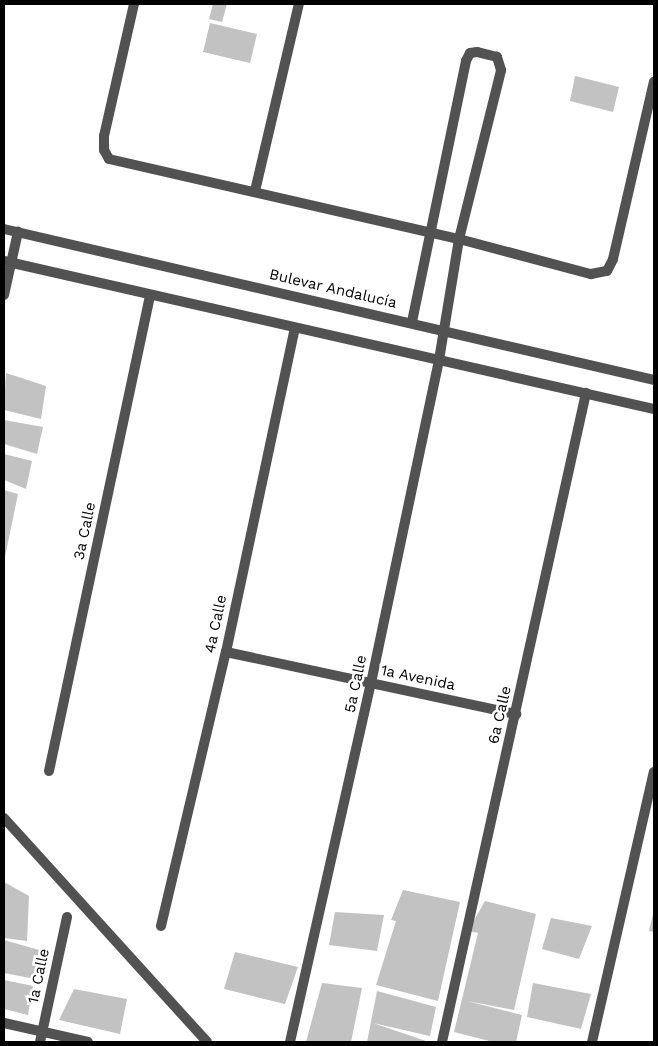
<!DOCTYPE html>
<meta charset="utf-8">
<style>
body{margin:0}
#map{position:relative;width:658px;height:1046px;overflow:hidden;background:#fff;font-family:"Work Sans",sans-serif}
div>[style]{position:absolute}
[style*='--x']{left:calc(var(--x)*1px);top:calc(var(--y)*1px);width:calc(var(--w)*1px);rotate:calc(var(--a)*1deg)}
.building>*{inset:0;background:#c2c2c2}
.minor>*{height:10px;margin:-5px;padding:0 5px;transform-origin:5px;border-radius:5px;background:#525252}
span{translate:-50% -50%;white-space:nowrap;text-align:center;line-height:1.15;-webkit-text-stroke:5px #fff;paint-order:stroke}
.street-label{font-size:15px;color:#000}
.frame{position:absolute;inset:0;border:5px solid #000;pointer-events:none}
</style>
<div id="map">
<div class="building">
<i style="clip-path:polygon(213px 4px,227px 4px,222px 22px,209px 19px)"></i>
<i style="clip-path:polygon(210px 23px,257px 34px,250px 63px,203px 52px)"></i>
<i style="clip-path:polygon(575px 76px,619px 87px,613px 112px,570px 101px)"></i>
<i style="clip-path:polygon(6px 373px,46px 386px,41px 419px,4px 410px)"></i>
<i style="clip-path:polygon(4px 420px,43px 427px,37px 454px,4px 444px)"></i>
<i style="clip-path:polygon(4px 454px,32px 461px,26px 489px,4px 480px)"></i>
<i style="clip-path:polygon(4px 490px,18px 494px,5px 557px,4px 557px)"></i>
<i style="clip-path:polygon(4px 882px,29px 896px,27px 941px,4px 938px)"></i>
<i style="clip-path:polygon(403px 890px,460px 902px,438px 1001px,376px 985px,396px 921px,391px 920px)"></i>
<i style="clip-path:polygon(485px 901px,536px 914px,514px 1010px,467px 1001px,522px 1015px,516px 1042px,493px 1042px,454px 1032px,478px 933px,468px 931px)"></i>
<i style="clip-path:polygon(335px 912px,384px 915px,377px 951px,329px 945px)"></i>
<i style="clip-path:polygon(653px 914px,654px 914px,654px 932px,649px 931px)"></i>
<i style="clip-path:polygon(551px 918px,592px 926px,579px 959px,542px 949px)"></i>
<i style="clip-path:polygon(4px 940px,39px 950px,35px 979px,4px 973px)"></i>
<i style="clip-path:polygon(235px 952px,298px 967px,285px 1004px,224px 989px)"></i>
<i style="clip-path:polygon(4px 980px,33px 986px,28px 1015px,4px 1009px)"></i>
<i style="clip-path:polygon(322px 983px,362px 988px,351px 1042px,306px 1042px)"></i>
<i style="clip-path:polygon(533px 983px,591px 994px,581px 1029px,527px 1017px)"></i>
<i style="clip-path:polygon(74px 989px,127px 999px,120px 1034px,59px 1020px)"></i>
<i style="clip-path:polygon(377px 991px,436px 1007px,430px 1036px,373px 1023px,429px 1042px,367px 1042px)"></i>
</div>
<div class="minor">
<i style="--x:134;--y:4;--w:135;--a:102.8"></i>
<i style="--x:104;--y:136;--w:14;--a:90"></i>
<i style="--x:104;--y:150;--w:10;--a:61"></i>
<i style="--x:109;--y:159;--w:359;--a:12.9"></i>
<i style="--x:459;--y:239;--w:137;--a:14.9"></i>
<i style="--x:591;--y:274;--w:16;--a:-11"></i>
<i style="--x:607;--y:271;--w:13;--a:-63"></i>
<i style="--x:613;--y:259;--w:182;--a:-77"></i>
<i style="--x:255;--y:191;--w:192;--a:-76.8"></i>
<i style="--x:4;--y:229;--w:667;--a:13.08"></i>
<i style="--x:4;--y:261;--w:667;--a:12.83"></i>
<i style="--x:4;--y:295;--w:65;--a:-77.5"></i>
<i style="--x:226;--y:652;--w:297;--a:12.1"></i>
<i style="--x:49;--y:771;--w:485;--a:-78"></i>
<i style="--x:4;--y:818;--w:302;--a:47.8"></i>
<i style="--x:161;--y:926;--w:282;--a:-76.7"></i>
<i style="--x:226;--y:652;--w:331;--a:-78"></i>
<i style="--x:4;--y:1023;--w:86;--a:12.7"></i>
<i style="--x:40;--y:1042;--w:128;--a:-77.8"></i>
<i style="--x:290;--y:1042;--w:368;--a:-77.3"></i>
<i style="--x:371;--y:683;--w:330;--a:-78.1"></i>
<i style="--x:439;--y:360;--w:123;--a:-80.6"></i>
<i style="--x:459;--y:239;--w:174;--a:-76"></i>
<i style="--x:501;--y:70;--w:14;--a:-107"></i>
<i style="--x:497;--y:57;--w:21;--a:-166"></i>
<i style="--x:477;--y:52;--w:7;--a:172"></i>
<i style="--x:470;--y:53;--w:9;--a:117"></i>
<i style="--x:466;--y:61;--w:267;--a:101.7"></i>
<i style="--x:442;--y:1042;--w:665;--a:-77.49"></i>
<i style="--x:592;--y:1042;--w:277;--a:-77.1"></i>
</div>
<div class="street-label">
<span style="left:333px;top:289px;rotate:13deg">Bulevar Andalucía</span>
<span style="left:85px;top:531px;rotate:-78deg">3a Calle</span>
<span style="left:216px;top:624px;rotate:-78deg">4a Calle</span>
<span style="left:418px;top:678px;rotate:12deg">1a Avenida</span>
<span style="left:356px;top:684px;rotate:-78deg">5a Calle</span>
<span style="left:500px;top:715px;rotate:-77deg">6a Calle</span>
<span style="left:39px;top:976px;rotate:-78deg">1a Calle</span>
</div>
<div class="frame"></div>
</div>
